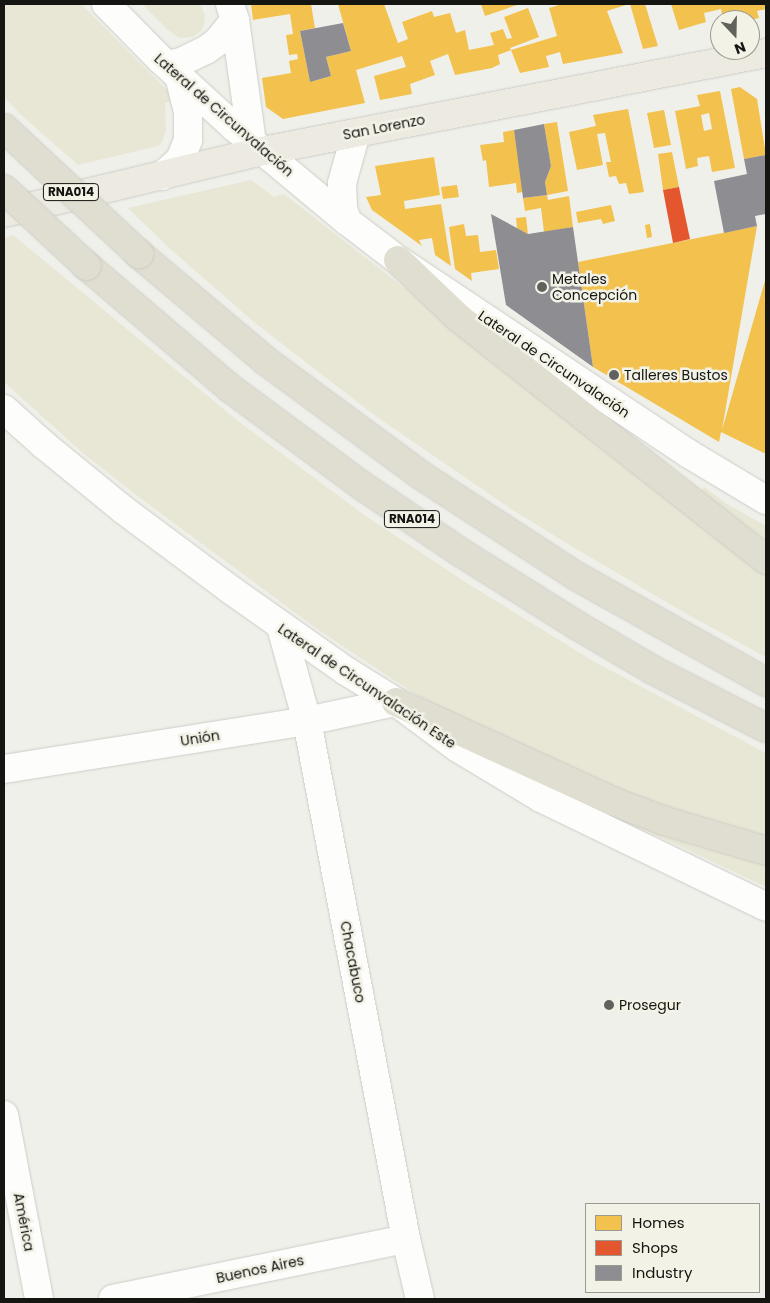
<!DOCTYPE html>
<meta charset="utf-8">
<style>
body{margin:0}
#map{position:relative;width:770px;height:1303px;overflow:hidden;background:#f0f0ea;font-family:Poppins,sans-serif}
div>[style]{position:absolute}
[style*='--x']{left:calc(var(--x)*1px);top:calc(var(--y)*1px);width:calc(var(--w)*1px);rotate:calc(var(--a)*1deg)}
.green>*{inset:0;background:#e8e6d4}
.homes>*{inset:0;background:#f2c14e}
.shops>*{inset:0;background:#e4572e}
.industry>*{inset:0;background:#8d8d92}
.roads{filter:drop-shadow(0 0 1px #cdccc8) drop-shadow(0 0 1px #cdccc8)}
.minor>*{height:28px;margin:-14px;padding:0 14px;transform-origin:14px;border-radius:14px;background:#fdfdfc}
.major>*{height:28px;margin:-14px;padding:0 14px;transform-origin:14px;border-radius:14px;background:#eceae1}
.highway>*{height:28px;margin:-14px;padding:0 14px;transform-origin:14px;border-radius:14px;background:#e0ded0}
.bridges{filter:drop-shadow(0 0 1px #cbcbc8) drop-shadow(0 0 1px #cbcbc8)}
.highway-bridge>*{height:28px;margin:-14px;padding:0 14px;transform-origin:14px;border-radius:14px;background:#e0ded0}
.dots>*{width:14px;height:14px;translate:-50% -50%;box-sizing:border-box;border:2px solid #f3f2e7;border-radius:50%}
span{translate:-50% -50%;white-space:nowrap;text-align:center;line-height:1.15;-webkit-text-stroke:5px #f3f2e7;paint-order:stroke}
.shield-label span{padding:1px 4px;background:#f3f2e7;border:1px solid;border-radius:4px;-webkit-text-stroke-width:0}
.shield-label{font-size:12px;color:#151511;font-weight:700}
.street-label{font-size:14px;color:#151511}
.poi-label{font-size:14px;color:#151511}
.left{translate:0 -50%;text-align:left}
.frame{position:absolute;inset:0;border:5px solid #151511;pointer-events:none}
.legend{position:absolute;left:585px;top:1203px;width:175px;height:90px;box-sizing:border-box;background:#f3f2e7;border:1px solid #9a9a91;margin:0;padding:6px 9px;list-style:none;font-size:15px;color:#151511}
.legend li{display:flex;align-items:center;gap:10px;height:25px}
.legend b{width:25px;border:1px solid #9a9a91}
.north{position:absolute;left:710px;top:10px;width:50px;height:50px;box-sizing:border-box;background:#f3f2e7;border:1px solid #9a9a91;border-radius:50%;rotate:159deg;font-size:14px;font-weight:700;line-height:20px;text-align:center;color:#151511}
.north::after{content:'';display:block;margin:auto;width:18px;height:22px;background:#62625d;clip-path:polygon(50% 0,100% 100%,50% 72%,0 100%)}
</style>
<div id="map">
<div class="green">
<i style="clip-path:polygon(4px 4px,81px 4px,173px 96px,175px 100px,165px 103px,166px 130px,162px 142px,158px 146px,78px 165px,20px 114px,4px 97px)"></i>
<i style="clip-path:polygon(142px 4px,200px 4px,205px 15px,204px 25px,201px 31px,192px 37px,179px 38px,168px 30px)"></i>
<i style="clip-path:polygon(251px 180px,274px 197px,284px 194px,766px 570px,766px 657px,685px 613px,573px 547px,511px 509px,377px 417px,255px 323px,167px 246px,128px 208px)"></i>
<i style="clip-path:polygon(13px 235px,238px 421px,367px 517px,467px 583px,593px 661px,766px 753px,766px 842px,662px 811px,456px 717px,409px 690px,317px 629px,140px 498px,84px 454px,4px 382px,4px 238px)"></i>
<i style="clip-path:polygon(704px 487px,727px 504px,766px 526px,766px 542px,700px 492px)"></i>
<i style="clip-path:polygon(606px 813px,766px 864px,766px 887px,688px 850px)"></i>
</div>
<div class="homes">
<i style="clip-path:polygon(251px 4px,311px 4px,315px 28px,300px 31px,310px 82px,331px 76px,326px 57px,351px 51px,338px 4px,384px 4px,398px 43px,408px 39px,402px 22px,432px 11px,434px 17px,450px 13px,456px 33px,465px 30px,469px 50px,494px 45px,490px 33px,503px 29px,507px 39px,512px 38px,504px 17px,528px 8px,539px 37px,510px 48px,511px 50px,498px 55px,500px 64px,492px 68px,455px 75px,448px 54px,430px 61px,435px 75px,410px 84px,412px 94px,380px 100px,374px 76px,406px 67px,402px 56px,356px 70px,365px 103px,283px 119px,266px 107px,262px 78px,291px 73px,289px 61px,298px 59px,297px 54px,289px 55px,286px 35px,293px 34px,290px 14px,253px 20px)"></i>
<i style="clip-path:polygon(481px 4px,520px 4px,485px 16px)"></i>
<i style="clip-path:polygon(562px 4px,629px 4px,607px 11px,623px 53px,563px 64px,560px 52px,546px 56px,549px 67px,520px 73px,511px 50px,557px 36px,549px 8px)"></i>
<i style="clip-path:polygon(630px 4px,645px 4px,658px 46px,643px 49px)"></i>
<i style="clip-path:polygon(671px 4px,766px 4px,766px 9px,757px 11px,759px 18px,750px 20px,723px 20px,721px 9px,704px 13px,706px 22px,679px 30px)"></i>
<i style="clip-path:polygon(740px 87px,757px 99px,766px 155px,744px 159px,731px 89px)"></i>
<i style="clip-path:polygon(evenodd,720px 91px,735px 168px,712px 172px,709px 156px,697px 158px,698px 166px,686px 169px,675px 111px,700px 106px,697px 95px,720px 91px,709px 113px,712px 129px,704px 131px,701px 115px,709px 113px)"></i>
<i style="clip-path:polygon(628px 109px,644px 192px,629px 194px,626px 183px,619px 184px,616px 176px,609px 177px,606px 162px,611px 162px,605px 133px,597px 134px,603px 165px,577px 170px,569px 132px,596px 126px,593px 115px)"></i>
<i style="clip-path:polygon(664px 110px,671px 145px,654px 148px,647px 113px)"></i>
<i style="clip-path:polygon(557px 122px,568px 191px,547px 195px,545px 182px,551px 166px,544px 124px)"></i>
<i style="clip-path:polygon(514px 130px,523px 192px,517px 193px,516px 183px,489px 187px,486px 160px,483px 161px,480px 145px,504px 142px,503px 132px)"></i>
<i style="clip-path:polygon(672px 152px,679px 187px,663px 190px,658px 154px)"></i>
<i style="clip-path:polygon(434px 157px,440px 195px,404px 201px,405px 209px,441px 204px,451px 266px,435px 255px,432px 238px,419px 240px,422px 246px,372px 210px,366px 197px,381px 195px,375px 166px)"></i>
<i style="clip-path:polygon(457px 185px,459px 197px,443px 199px,441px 187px)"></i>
<i style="clip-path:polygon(547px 195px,548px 200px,569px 196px,573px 227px,544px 232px,541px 208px,525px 211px,523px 198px)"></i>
<i style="clip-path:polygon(611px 205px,615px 221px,603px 224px,601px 219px,578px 223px,576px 212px)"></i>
<i style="clip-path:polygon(526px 217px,528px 234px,517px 228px,516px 218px)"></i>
<i style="clip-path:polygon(464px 224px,466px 236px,478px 235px,480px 252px,496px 250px,499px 269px,471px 273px,472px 281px,455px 269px,449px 227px)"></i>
<i style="clip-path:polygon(650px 224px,652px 237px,647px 238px,645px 225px)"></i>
<i style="clip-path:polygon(757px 226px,722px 430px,766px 277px,766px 454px,721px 432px,719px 442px,593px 367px,578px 262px)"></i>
</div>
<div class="shops">
<i style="clip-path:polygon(679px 187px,690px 239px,673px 243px,663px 190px)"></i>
</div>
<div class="industry">
<i style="clip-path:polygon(343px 23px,351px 51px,326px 57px,331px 76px,310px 82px,300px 31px)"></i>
<i style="clip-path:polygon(544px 124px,551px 166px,545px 182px,547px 195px,523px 198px,514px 130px)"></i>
<i style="clip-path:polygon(766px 155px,766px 214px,755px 216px,757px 226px,724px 233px,714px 181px,747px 174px,744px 159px)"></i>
<i style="clip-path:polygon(491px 214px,528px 234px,573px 227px,593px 367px,506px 305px)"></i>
</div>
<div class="roads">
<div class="minor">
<i style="--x:106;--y:4;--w:78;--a:45.5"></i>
<i style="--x:161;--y:60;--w:99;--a:42.5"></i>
<i style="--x:234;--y:127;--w:147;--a:39.8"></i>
<i style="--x:347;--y:221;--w:64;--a:37.4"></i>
<i style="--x:398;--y:260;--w:350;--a:33.7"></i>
<i style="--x:689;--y:454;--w:90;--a:30.9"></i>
<i style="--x:230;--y:4;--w:17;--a:73"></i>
<i style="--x:235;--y:20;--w:123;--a:82.1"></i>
<i style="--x:167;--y:65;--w:14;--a:-12"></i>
<i style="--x:181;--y:62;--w:28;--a:-26"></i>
<i style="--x:206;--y:50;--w:14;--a:-36"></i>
<i style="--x:217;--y:42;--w:28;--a:-51"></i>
<i style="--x:162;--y:176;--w:24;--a:-42"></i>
<i style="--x:180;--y:160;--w:22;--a:-68"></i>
<i style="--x:188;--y:140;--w:28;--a:-90"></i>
<i style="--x:188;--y:112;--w:36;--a:-104"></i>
<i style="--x:347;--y:221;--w:13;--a:-108"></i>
<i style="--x:343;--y:209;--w:26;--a:-92"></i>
<i style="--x:342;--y:183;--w:52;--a:-74.4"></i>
<i style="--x:4;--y:409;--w:54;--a:42"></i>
<i style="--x:44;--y:445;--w:104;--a:39.2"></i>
<i style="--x:125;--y:511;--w:132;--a:36.7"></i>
<i style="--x:231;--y:590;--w:141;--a:35.2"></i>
<i style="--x:346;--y:671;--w:59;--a:31.8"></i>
<i style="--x:396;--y:702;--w:77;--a:36.6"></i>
<i style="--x:458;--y:748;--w:97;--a:31.1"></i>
<i style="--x:541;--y:798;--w:250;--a:25.8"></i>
<i style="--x:281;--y:627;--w:98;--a:74.5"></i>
<i style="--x:307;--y:721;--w:527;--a:79.18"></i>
<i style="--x:406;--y:1239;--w:62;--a:76.9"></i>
<i style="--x:4;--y:769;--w:307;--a:-9"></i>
<i style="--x:307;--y:721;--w:91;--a:-12.1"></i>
<i style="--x:4;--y:1115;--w:187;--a:79.2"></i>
<i style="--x:113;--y:1299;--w:299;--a:-11.6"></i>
</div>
<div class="major">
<i style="--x:4;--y:213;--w:266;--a:-13.5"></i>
<i style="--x:263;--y:151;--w:512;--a:-11.02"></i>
</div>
<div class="highway">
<i style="--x:139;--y:254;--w:166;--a:40.1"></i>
<i style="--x:266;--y:361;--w:190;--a:36.4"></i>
<i style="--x:419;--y:474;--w:187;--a:33"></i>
<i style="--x:576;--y:576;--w:218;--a:29.2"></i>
<i style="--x:398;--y:260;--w:86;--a:43.6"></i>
<i style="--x:460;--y:319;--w:390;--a:38.2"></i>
<i style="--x:87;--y:266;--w:188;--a:40.5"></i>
<i style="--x:230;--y:388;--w:167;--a:36.5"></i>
<i style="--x:364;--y:487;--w:116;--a:34.1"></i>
<i style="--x:460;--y:552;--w:139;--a:32.1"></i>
<i style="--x:578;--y:626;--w:87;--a:30.4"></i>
<i style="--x:653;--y:670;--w:127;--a:27.2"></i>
<i style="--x:396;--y:702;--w:238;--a:24.6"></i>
<i style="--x:612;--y:801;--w:57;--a:20.7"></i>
<i style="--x:665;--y:821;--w:105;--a:16.5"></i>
</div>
</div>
<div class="bridges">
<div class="highway-bridge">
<i style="--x:4;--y:128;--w:185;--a:43"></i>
<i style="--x:4;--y:189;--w:113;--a:42.9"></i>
</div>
</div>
<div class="dots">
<i style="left:542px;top:287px;background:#62625d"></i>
<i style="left:614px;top:375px;background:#62625d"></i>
<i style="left:609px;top:1005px;background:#62625d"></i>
</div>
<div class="shield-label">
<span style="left:71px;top:192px">RNA014</span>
<span style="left:412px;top:519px">RNA014</span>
</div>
<div class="street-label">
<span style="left:224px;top:115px;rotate:41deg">Lateral de Circunvalación</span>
<span style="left:384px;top:127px;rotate:-11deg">San Lorenzo</span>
<span style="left:554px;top:364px;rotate:34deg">Lateral de Circunvalación</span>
<span style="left:367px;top:686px;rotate:34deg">Lateral de Circunvalación Este</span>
<span style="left:200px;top:738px;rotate:-9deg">Unión</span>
<span style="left:353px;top:962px;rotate:79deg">Chacabuco</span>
<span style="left:24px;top:1222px;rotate:79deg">América</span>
<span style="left:260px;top:1269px;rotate:-12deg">Buenos Aires</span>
</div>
<div class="poi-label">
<span class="left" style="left:552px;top:287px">Metales<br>Concepción</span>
<span class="left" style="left:624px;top:375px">Talleres Bustos</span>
<span class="left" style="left:619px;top:1005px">Prosegur</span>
</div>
<div class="frame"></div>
<ul class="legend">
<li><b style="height:14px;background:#f2c14e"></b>Homes</li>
<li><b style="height:14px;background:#e4572e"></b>Shops</li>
<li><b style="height:14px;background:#8d8d92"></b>Industry</li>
</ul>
<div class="north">N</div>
</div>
